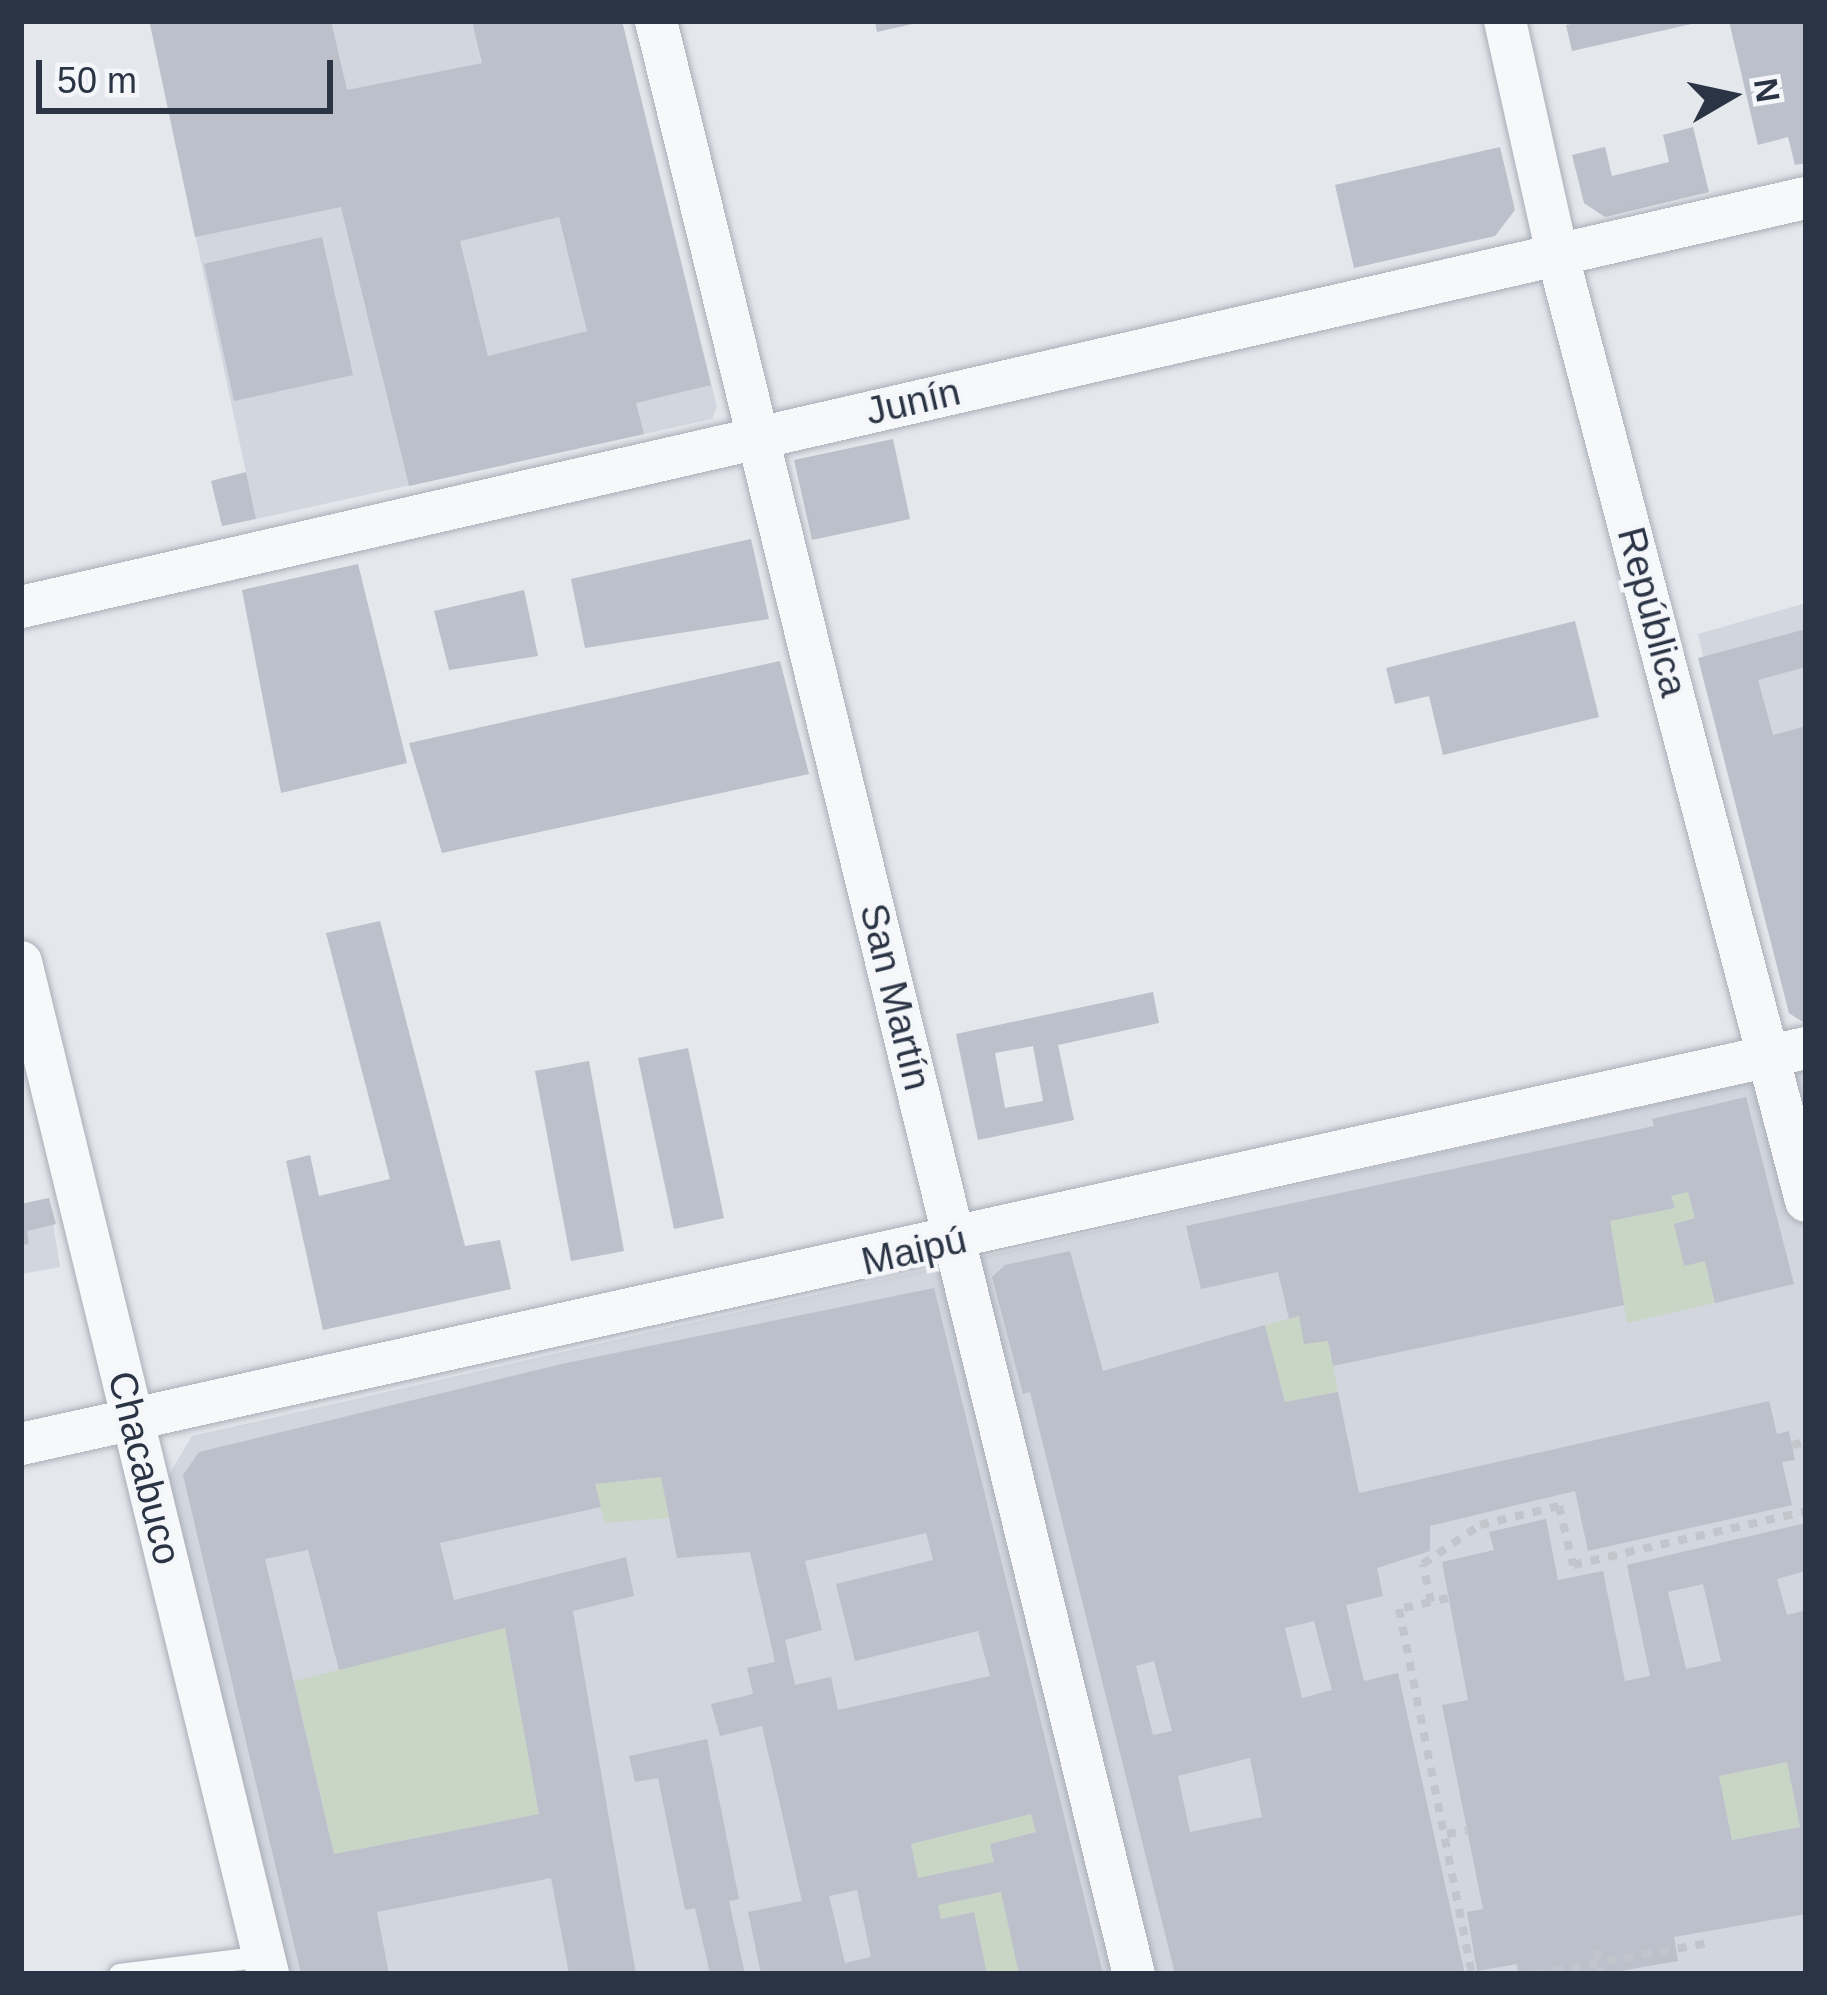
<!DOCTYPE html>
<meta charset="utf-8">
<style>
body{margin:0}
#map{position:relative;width:1827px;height:1995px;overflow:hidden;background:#e4e7ec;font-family:Arial,sans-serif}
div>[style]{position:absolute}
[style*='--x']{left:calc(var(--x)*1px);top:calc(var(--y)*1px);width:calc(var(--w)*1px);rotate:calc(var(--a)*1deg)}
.built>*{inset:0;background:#d2d6de}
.green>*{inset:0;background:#c9d6c5}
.building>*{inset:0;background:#bbc0ca}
.path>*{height:8px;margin-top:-4px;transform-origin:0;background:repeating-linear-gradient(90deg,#c2c5cb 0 9px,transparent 0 18px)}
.roads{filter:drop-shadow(0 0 3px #a9aeb7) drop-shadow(0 0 3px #a9aeb7)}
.service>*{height:21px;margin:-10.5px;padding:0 10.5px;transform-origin:10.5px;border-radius:10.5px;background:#f7f8fa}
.minor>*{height:42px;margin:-21px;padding:0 21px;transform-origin:21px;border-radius:21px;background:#f7f8fa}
span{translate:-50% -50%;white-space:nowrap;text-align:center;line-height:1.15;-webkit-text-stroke:9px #f4f6f9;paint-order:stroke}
.street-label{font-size:39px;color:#2b3445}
.frame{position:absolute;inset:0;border:24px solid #2b3445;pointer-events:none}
.north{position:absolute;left:1671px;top:36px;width:120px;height:120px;-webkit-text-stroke:9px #f4f6f9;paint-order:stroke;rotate:81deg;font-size:33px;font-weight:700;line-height:48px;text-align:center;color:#2b3445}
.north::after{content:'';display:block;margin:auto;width:42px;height:54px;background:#2b3445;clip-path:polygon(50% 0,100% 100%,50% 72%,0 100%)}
.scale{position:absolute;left:36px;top:60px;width:297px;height:54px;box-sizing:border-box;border:6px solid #2b3445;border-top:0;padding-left:15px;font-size:36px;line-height:42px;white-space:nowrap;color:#2b3445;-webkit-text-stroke:9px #f4f6f9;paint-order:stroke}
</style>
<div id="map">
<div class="built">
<i style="clip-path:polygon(622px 21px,717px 407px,712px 419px,256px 519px,150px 24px)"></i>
<i style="clip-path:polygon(1806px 603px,1806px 1024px,1789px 1013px,1698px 634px)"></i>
<i style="clip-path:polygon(1806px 1070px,1806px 1974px,289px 1974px,168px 1476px,192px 1436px)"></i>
<i style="clip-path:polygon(49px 1198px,60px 1267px,21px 1274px,21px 1204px)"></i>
</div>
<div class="green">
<i style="clip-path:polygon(1688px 1192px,1695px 1218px,1674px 1224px,1684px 1265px,1705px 1261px,1715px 1303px,1627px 1323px,1610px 1221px,1674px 1208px,1671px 1196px)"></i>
<i style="clip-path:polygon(1299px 1316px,1328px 1341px,1338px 1392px,1285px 1402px,1265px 1325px)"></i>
<i style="clip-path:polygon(661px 1477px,669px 1518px,605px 1523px,595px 1484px)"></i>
<i style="clip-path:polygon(505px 1628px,539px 1814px,334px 1854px,294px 1681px)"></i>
<i style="clip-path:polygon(1787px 1762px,1800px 1827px,1732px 1840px,1719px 1776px)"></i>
<i style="clip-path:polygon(1031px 1814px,1036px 1832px,990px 1844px,994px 1862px,918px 1878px,911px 1844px)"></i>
<i style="clip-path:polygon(1001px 1892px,1019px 1972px,987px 1974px,974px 1912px,941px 1919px,938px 1905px)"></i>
</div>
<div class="building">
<i style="clip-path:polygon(evenodd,331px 21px,347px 90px,482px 63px,472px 21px,622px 21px,711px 385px,636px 403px,644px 434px,409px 486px,341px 207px,195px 237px,150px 24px,331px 21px,559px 217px,587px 331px,488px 356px,460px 241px,559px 217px)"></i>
<i style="clip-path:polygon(875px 21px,917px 21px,917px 23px,877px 32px)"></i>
<i style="clip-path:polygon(1586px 21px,1695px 21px,1696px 23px,1572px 51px,1566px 25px)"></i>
<i style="clip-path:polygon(1729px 21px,1806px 21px,1806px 163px,1795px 165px,1788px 137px,1758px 145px)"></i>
<i style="clip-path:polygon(1693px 127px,1709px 192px,1605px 217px,1584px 203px,1572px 155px,1605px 147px,1612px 176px,1669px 162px,1663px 135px)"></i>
<i style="clip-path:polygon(1500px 147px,1515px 210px,1495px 236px,1354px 268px,1335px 185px)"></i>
<i style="clip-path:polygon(322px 237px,353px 375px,234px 401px,204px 264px)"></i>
<i style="clip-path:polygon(893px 439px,910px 519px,812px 540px,794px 460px)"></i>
<i style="clip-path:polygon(246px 472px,256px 519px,222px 526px,211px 481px)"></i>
<i style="clip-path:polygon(751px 539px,769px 619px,585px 648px,571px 579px)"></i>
<i style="clip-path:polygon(358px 564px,407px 763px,281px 793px,242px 590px)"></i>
<i style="clip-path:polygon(524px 590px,538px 656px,449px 670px,434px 611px)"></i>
<i style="clip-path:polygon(1575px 621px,1599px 717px,1443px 755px,1429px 696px,1395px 704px,1386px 668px)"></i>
<i style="clip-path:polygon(1806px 629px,1806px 667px,1758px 680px,1773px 735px,1806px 726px,1806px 1024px,1789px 1013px,1698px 658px)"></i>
<i style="clip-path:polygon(780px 661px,809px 774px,442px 853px,409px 743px)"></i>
<i style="clip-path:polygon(380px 921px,465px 1246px,500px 1240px,511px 1289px,323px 1330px,286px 1161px,310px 1155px,319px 1196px,390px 1179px,326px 933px)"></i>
<i style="clip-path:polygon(evenodd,1153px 992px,1159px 1023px,1058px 1045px,1074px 1120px,978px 1140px,956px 1034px,1153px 992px,1033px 1046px,1043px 1101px,1005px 1108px,995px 1053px,1033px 1046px)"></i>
<i style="clip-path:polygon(688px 1048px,724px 1218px,674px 1229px,638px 1058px)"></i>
<i style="clip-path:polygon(589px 1061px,624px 1251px,571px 1261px,535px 1071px)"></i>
<i style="clip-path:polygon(1746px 1097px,1794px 1284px,1715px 1303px,1705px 1261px,1684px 1266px,1674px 1224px,1695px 1218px,1688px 1192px,1671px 1196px,1675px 1208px,1610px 1221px,1624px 1305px,1333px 1366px,1328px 1341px,1304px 1344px,1299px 1316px,1289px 1319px,1278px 1272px,1201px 1289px,1186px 1226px,1654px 1126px,1652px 1119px)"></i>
<i style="clip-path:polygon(49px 1198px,56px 1224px,27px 1231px,29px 1244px,21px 1245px,21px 1204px)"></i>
<i style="clip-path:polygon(evenodd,1070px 1251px,1103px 1371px,1265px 1325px,1285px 1402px,1338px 1392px,1359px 1493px,1769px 1401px,1777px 1434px,1789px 1431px,1795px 1460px,1782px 1462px,1792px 1505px,1588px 1551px,1575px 1491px,1430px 1526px,1430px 1551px,1377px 1568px,1383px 1596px,1346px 1605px,1364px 1681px,1398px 1673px,1465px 1974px,1175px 1974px,1030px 1392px,1023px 1394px,992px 1277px,1005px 1265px,1070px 1251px,1314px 1621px,1332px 1690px,1302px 1698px,1285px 1628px,1314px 1621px,1070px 1251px,1154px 1661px,1172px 1731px,1153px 1735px,1136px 1666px,1154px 1661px,1070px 1251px,1250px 1758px,1262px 1817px,1190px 1832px,1178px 1776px,1250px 1758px)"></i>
<i style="clip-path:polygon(evenodd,934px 1288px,1103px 1974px,1019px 1974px,1001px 1892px,938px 1905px,941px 1919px,974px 1912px,987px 1974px,761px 1974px,748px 1912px,802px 1901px,762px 1726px,720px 1736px,711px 1704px,753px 1694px,747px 1668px,775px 1662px,750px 1552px,677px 1558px,661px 1477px,595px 1484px,601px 1507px,440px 1543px,454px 1600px,626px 1557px,634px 1596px,573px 1611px,636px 1974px,569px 1974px,551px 1878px,377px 1912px,389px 1974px,301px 1974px,183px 1475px,199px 1452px,566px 1363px,934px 1288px,926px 1533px,933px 1560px,836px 1584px,855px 1661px,978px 1631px,990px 1676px,838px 1710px,831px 1677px,795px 1685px,785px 1640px,822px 1630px,805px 1561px,926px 1533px,934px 1288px,308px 1550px,339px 1670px,505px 1628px,539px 1814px,334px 1854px,265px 1559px,308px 1550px,934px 1288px,1031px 1814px,1036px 1832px,990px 1844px,994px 1862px,918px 1878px,911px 1844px,1031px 1814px,934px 1288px,857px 1890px,871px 1957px,845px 1963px,829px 1896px,857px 1890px)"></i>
<i style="clip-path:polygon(evenodd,1546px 1519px,1558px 1580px,1603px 1571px,1625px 1681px,1650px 1676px,1627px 1565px,1806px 1523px,1806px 1571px,1777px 1579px,1787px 1615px,1806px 1610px,1806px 1914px,1674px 1937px,1678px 1961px,1603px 1974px,1518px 1974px,1517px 1964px,1477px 1971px,1467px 1912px,1483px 1909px,1442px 1705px,1468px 1700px,1442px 1562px,1494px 1550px,1489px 1532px,1546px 1519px,1703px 1584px,1721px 1661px,1686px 1669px,1668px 1592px,1703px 1584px,1546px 1519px,1787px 1762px,1800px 1827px,1732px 1840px,1719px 1776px,1787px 1762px)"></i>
<i style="clip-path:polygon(707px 1739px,739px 1899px,729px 1901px,745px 1974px,710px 1974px,695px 1908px,685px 1910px,658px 1778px,635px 1782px,629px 1756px)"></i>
</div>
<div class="path">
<i style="--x:1792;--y:1445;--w:14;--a:-12"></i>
<i style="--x:1448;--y:1598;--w:50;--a:167.3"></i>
<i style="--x:1399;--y:1609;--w:372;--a:78.7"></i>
<i style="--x:1431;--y:1602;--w:39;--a:-102"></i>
<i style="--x:1423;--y:1564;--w:69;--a:-34.4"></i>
<i style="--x:1480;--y:1525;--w:81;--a:-13.5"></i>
<i style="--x:1559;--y:1506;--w:61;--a:76.7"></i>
<i style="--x:1573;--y:1565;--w:239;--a:-13"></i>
<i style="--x:1447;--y:1834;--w:20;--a:-9"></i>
<i style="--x:1597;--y:1950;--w:24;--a:81"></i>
<i style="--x:1536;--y:1974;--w:176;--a:-10.2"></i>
</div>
<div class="roads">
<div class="service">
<i style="--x:119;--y:1974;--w:145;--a:-7.1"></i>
</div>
<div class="minor">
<i style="--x:656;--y:21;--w:2011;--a:76.25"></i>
<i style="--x:1505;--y:21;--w:238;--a:77.4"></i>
<i style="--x:1557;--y:253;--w:980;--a:75.28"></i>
<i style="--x:21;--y:607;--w:1831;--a:-12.91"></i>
<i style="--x:21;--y:962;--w:1042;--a:76.28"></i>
<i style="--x:21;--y:1444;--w:1828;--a:-12.51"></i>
</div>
</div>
<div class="street-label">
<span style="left:913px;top:402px;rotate:-13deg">Junín</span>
<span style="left:1652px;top:612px;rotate:75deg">República</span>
<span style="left:895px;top:997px;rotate:76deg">San Martín</span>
<span style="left:914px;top:1251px;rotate:-13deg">Maipú</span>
<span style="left:144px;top:1468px;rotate:76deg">Chacabuco</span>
</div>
<div class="frame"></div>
<div class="north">N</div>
<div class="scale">50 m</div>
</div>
